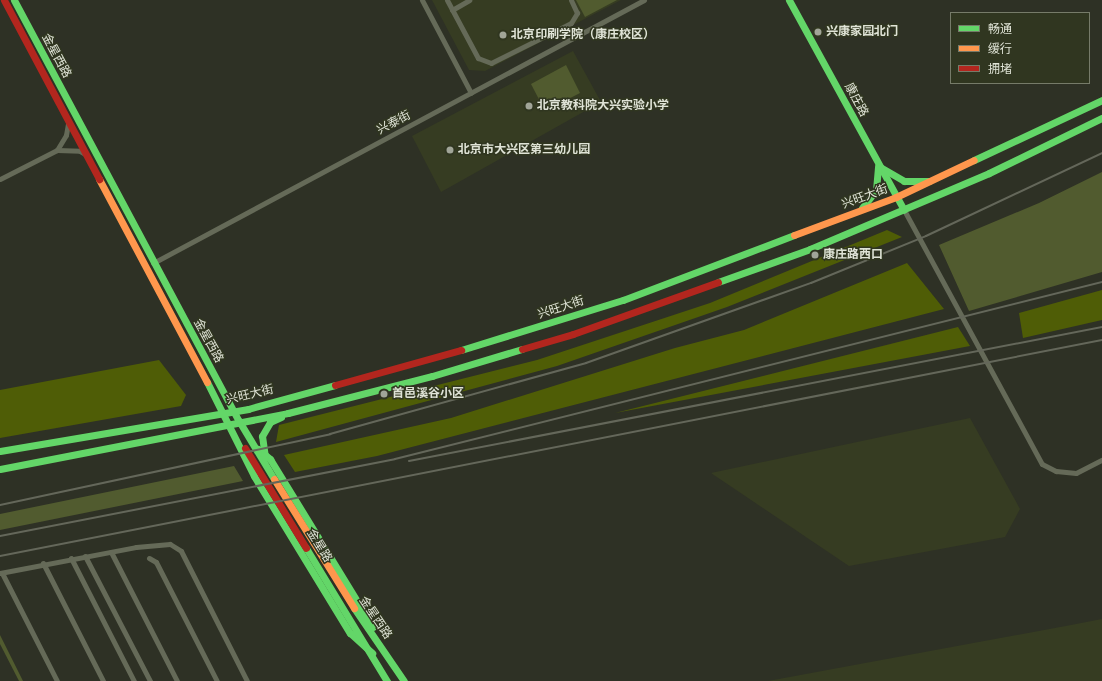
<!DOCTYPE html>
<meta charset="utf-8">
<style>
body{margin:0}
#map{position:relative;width:1102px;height:681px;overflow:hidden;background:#2e3125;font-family:"DM Sans","Noto Sans SC",sans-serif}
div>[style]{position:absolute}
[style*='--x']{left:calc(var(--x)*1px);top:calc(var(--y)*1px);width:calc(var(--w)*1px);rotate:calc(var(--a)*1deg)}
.built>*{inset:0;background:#363c22}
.green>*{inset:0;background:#515b2f}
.forest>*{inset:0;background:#4f5d06}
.street>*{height:5px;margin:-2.5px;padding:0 2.5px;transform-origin:2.5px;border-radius:2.5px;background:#656a58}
.fast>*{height:7px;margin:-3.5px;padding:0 3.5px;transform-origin:3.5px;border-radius:3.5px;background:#63d668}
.slow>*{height:7px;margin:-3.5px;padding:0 3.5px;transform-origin:3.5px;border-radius:3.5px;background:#ff974d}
.jam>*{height:7px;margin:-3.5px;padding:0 3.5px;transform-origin:3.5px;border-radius:3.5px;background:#b3261e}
.rail>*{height:2px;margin:-1px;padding:0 1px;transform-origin:1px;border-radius:1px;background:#64675a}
.dots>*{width:11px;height:11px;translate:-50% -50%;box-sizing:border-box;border:2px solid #303620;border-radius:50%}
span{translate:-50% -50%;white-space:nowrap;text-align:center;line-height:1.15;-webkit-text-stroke:3px #303620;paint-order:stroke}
.poi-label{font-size:12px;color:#dfe3d6;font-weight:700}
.left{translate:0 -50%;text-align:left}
.street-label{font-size:12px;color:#dfe3d6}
.legend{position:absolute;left:950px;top:12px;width:140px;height:72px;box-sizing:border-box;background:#303620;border:1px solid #767b69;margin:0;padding:5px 7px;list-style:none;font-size:12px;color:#dfe3d6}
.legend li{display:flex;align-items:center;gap:8px;height:20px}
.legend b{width:20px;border:1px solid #767b69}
</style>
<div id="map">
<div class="built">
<i style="clip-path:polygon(432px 0,621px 0,485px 71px,469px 70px)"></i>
<i style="clip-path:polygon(573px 51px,601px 102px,441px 192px,412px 136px)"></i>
<i style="clip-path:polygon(970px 418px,1020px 509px,1005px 537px,849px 566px,711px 473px)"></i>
<i style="clip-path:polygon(1102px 619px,1102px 681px,768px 681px,1071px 625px)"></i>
</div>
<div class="green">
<i style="clip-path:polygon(576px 0,617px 0,585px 17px)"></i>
<i style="clip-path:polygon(566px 65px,580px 93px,545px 111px,531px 84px)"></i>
<i style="clip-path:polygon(1102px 172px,1102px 272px,969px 311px,939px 245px,1039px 203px)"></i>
<i style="clip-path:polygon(234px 466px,243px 481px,0 530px,0 514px)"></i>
<i style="clip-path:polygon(0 635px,23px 681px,19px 681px,0 644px)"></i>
</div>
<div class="forest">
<i style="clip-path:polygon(887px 230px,902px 237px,727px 307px,557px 366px,276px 442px,279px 425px,537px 360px,710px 303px)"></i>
<i style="clip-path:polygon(907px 263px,944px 309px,377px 456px,295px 472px,284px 455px,451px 418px,675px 348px,744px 330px)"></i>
<i style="clip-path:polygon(1102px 290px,1102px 320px,1023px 338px,1019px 313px)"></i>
<i style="clip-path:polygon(958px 327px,970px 346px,615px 413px)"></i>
<i style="clip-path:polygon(159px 360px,186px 395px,181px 406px,0 438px,0 390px)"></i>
</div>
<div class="street">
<i style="--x:422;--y:0;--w:105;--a:62.2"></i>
<i style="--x:447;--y:0;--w:66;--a:61.9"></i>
<i style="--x:478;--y:58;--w:14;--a:21"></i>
<i style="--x:491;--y:63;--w:89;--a:-26.6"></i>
<i style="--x:571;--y:23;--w:12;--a:-59"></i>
<i style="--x:577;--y:13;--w:14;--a:-115"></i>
<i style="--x:452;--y:10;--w:20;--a:-30"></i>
<i style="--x:57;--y:150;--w:23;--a:2"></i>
<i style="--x:80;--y:151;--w:6;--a:31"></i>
<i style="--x:0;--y:179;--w:64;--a:-27"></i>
<i style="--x:57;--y:150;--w:17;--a:-59"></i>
<i style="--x:66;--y:135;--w:11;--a:-80"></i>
<i style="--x:904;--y:210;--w:289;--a:61.5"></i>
<i style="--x:1042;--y:464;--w:16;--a:27"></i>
<i style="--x:1056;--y:471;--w:20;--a:6"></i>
<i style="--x:1076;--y:473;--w:29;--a:-27"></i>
<i style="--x:153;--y:263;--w:557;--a:-28.18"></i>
<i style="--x:111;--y:552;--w:145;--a:62.9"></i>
<i style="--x:85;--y:556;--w:141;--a:62.5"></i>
<i style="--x:71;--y:558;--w:138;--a:62.9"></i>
<i style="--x:149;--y:558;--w:8;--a:30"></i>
<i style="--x:156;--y:562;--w:134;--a:62.9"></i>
<i style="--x:43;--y:563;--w:132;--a:63"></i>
<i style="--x:0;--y:573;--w:138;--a:-10.8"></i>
<i style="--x:136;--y:547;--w:34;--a:-5"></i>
<i style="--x:170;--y:544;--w:13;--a:32"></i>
<i style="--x:181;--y:551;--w:146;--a:63.1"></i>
<i style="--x:2;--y:573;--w:121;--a:63"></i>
</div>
<div class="fast">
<i style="--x:14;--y:0;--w:477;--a:61.9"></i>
<i style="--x:239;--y:421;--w:68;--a:58.9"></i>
<i style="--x:789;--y:0;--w:239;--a:61.3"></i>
<i style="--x:974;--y:160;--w:141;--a:-25.1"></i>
<i style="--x:880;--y:167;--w:28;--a:30"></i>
<i style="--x:904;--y:181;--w:25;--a:0"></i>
<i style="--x:862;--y:208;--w:23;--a:-52"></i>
<i style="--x:876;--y:190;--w:24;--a:-85"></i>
<i style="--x:718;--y:282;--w:98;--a:-19.7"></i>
<i style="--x:810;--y:249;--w:194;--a:-23"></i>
<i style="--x:989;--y:173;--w:126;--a:-26"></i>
<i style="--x:461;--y:350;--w:170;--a:-17.2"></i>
<i style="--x:623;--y:300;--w:183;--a:-20.8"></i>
<i style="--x:207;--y:382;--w:105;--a:63.4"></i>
<i style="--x:254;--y:476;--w:184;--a:58.6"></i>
<i style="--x:350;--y:633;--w:30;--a:42"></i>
<i style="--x:258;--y:449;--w:16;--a:40"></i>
<i style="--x:270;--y:459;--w:197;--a:58.5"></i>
<i style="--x:0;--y:451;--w:252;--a:-9.6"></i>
<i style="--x:248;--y:409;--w:90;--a:-15.4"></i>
<i style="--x:265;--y:457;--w:21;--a:-98"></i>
<i style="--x:262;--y:436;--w:16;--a:-60"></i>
<i style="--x:270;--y:422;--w:12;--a:-24"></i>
<i style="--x:0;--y:469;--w:293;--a:-11"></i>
<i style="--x:288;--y:413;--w:149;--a:-14.4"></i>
<i style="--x:432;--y:376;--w:94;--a:-16.7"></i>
<i style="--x:306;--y:548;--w:156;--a:58.7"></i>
<i style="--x:354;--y:608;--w:88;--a:55.6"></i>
</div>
<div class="slow">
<i style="--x:99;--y:179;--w:230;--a:62"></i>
<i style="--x:794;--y:235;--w:109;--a:-20.4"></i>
<i style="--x:896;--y:197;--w:86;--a:-25.4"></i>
<i style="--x:274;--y:479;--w:152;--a:58.2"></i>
</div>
<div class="jam">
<i style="--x:4;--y:0;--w:203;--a:62"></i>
<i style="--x:522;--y:349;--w:53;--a:-16.4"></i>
<i style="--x:573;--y:334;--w:154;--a:-19.7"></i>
<i style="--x:335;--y:385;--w:131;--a:-15.5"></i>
<i style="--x:245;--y:448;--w:117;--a:58.6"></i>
</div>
<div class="rail">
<i style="--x:409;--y:461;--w:706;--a:-10.94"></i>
<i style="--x:0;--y:505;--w:338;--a:-12.1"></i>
<i style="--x:330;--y:434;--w:266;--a:-15.5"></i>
<i style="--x:586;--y:363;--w:239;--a:-19.6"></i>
<i style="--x:811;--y:283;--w:124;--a:-22.2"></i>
<i style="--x:926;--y:236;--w:195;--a:-25.2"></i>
<i style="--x:0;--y:536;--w:402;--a:-11"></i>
<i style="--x:395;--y:459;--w:729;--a:-14.06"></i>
<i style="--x:0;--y:556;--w:1123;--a:-11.09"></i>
</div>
<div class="dots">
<i style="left:818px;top:32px;background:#a1a598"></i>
<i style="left:503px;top:35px;background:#a1a598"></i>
<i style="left:529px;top:106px;background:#a1a598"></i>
<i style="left:450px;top:150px;background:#a1a598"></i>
<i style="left:815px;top:255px;background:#a1a598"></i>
<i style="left:384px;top:394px;background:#a1a598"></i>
</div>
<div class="poi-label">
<span class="left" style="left:826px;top:32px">兴康家园北门</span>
<span class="left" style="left:511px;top:35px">北京印刷学院（康庄校区）</span>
<span class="left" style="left:537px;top:106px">北京教科院大兴实验小学</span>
<span class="left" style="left:458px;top:150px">北京市大兴区第三幼儿园</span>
<span class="left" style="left:823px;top:255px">康庄路西口</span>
<span class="left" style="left:392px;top:394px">首邑溪谷小区</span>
</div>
<div class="street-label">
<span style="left:56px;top:56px;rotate:62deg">金星西路</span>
<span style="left:856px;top:100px;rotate:62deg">康庄路</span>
<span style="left:394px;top:123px;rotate:-28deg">兴泰街</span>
<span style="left:865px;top:197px;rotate:-20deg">兴旺大街</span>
<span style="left:561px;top:308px;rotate:-18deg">兴旺大街</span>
<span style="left:208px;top:341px;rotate:61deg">金星西路</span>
<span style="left:250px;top:395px;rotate:-13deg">兴旺大街</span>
<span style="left:319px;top:546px;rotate:58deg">金星路</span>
<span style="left:375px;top:618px;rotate:56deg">金星西路</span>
</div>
<ul class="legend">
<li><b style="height:5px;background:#63d668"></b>畅通</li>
<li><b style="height:5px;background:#ff974d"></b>缓行</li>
<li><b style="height:5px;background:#b3261e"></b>拥堵</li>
</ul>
</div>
